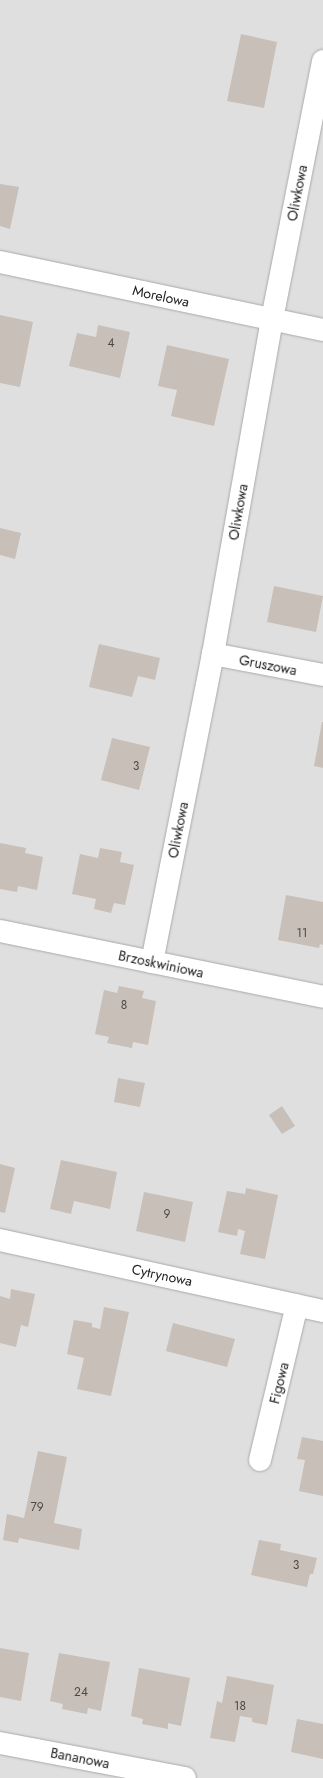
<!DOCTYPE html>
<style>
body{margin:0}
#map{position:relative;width:323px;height:1778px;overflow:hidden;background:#f2efe9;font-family:Jost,sans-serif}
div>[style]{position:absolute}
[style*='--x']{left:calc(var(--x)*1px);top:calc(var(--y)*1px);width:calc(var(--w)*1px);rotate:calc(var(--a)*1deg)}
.residential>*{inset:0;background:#e0dfdf}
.building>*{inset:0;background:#c7bfb8}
.roads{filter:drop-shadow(0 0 1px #a9a9a9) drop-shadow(0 0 1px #a9a9a9)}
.street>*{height:22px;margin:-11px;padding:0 11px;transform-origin:11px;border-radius:11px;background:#fff}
span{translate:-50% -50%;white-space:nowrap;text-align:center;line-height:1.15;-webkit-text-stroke:4px #fff;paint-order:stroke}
.number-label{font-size:12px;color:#4b4948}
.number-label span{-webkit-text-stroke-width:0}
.street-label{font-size:14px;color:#222}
</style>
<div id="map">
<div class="residential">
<i style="clip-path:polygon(0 0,323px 0,323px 1778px,0 1778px)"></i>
</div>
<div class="building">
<i style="clip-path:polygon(241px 34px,277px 42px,264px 108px,227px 101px)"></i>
<i style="clip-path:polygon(0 184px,19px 187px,10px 229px,0 226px)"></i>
<i style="clip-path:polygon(0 315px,33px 322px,20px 387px,0 383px)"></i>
<i style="clip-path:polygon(98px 325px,130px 332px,120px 378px,69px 366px,77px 333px,96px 337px)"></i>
<i style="clip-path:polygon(167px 345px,229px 359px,214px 426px,171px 416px,177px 390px,158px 386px)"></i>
<i style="clip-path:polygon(0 528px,21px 533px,15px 559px,0 555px)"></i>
<i style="clip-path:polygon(274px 586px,323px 596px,316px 632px,267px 622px)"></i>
<i style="clip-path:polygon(99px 644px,160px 658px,155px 680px,138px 676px,132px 697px,89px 687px)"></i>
<i style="clip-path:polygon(322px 722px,323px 722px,323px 768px,314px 766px)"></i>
<i style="clip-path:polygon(112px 738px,150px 747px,139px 790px,101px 780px)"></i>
<i style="clip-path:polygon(0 843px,26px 848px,25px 853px,43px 857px,37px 890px,18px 886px,17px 892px,0 889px)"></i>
<i style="clip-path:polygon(100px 848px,122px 852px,120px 862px,134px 865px,125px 905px,114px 903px,111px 913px,94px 909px,96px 899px,72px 894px,80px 854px,98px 858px)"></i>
<i style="clip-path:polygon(286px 895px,323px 902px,323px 945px,320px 944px,319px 948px,278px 940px)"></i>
<i style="clip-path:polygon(119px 986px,144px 991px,142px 998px,156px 1001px,148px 1045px,133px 1042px,132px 1048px,107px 1043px,109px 1037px,95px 1034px,104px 990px,117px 993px)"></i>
<i style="clip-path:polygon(118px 1078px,145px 1083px,140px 1107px,114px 1102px)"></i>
<i style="clip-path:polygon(282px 1106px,295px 1126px,282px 1134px,269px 1115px)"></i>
<i style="clip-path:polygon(61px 1160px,117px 1172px,110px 1209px,74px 1201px,71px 1214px,50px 1209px)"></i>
<i style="clip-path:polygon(0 1164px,15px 1168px,5px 1213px,0 1212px)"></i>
<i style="clip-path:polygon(246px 1188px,278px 1195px,265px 1259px,240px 1254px,245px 1231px,238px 1229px,237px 1236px,218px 1232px,227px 1191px,245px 1194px)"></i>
<i style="clip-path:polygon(144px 1192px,193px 1202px,185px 1242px,136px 1231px)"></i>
<i style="clip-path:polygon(11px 1289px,35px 1294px,28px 1327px,21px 1325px,16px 1347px,0 1343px,0 1296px,10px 1299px)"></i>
<i style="clip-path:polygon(104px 1307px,129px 1312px,111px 1396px,77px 1389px,84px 1358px,67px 1354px,74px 1320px,92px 1323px,92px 1327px,100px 1329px)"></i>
<i style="clip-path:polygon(173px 1323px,235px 1339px,227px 1367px,166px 1351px)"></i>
<i style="clip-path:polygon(302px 1437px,323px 1441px,323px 1496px,299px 1491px,305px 1460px,297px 1459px)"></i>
<i style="clip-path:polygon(38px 1451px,67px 1457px,54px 1523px,82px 1529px,79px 1550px,19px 1538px,18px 1543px,3px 1540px,7px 1514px,24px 1518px)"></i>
<i style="clip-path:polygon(259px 1540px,281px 1544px,280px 1550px,317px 1558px,313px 1574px,310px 1574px,307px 1587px,251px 1575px)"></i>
<i style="clip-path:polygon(0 1648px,29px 1653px,21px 1701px,0 1697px)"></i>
<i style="clip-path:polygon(59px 1653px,110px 1662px,101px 1711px,88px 1708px,87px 1714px,62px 1709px,63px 1704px,50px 1701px)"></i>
<i style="clip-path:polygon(139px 1668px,190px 1678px,181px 1726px,168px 1723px,168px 1729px,142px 1724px,143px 1719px,131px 1716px)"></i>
<i style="clip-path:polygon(227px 1676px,274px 1685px,267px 1725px,252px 1722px,252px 1718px,240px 1716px,235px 1742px,210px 1738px,217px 1701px,222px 1703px)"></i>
<i style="clip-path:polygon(297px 1719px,323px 1724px,323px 1759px,291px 1752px)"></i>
</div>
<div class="roads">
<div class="street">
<i style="--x:0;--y:262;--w:330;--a:11.9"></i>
<i style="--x:213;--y:654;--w:112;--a:10.8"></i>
<i style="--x:0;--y:931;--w:330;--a:11.5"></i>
<i style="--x:152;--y:962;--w:314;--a:-78.8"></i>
<i style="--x:213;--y:654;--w:340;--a:-80"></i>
<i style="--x:272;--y:319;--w:263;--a:-78.8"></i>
<i style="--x:0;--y:1240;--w:331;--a:12.4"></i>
<i style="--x:260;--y:1460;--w:159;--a:-76.6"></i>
<i style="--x:0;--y:1743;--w:188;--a:10.7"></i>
</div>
</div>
<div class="number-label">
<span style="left:111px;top:344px">4</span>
<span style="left:136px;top:767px">3</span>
<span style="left:302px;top:934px">11</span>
<span style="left:124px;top:1006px">8</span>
<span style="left:167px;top:1215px">9</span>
<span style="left:37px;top:1508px">79</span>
<span style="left:296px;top:1566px">3</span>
<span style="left:81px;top:1693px">24</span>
<span style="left:240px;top:1707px">18</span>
</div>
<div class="street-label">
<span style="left:297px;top:193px;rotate:-79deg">Oliwkowa</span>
<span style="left:161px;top:296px;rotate:12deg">Morelowa</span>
<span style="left:238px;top:512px;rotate:-80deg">Oliwkowa</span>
<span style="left:268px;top:665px;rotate:11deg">Gruszowa</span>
<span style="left:178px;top:830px;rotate:-79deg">Oliwkowa</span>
<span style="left:161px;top:964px;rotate:12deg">Brzoskwiniowa</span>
<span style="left:162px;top:1275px;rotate:12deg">Cytrynowa</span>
<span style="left:279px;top:1383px;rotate:-76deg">Figowa</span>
<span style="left:80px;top:1758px;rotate:11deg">Bananowa</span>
</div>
</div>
